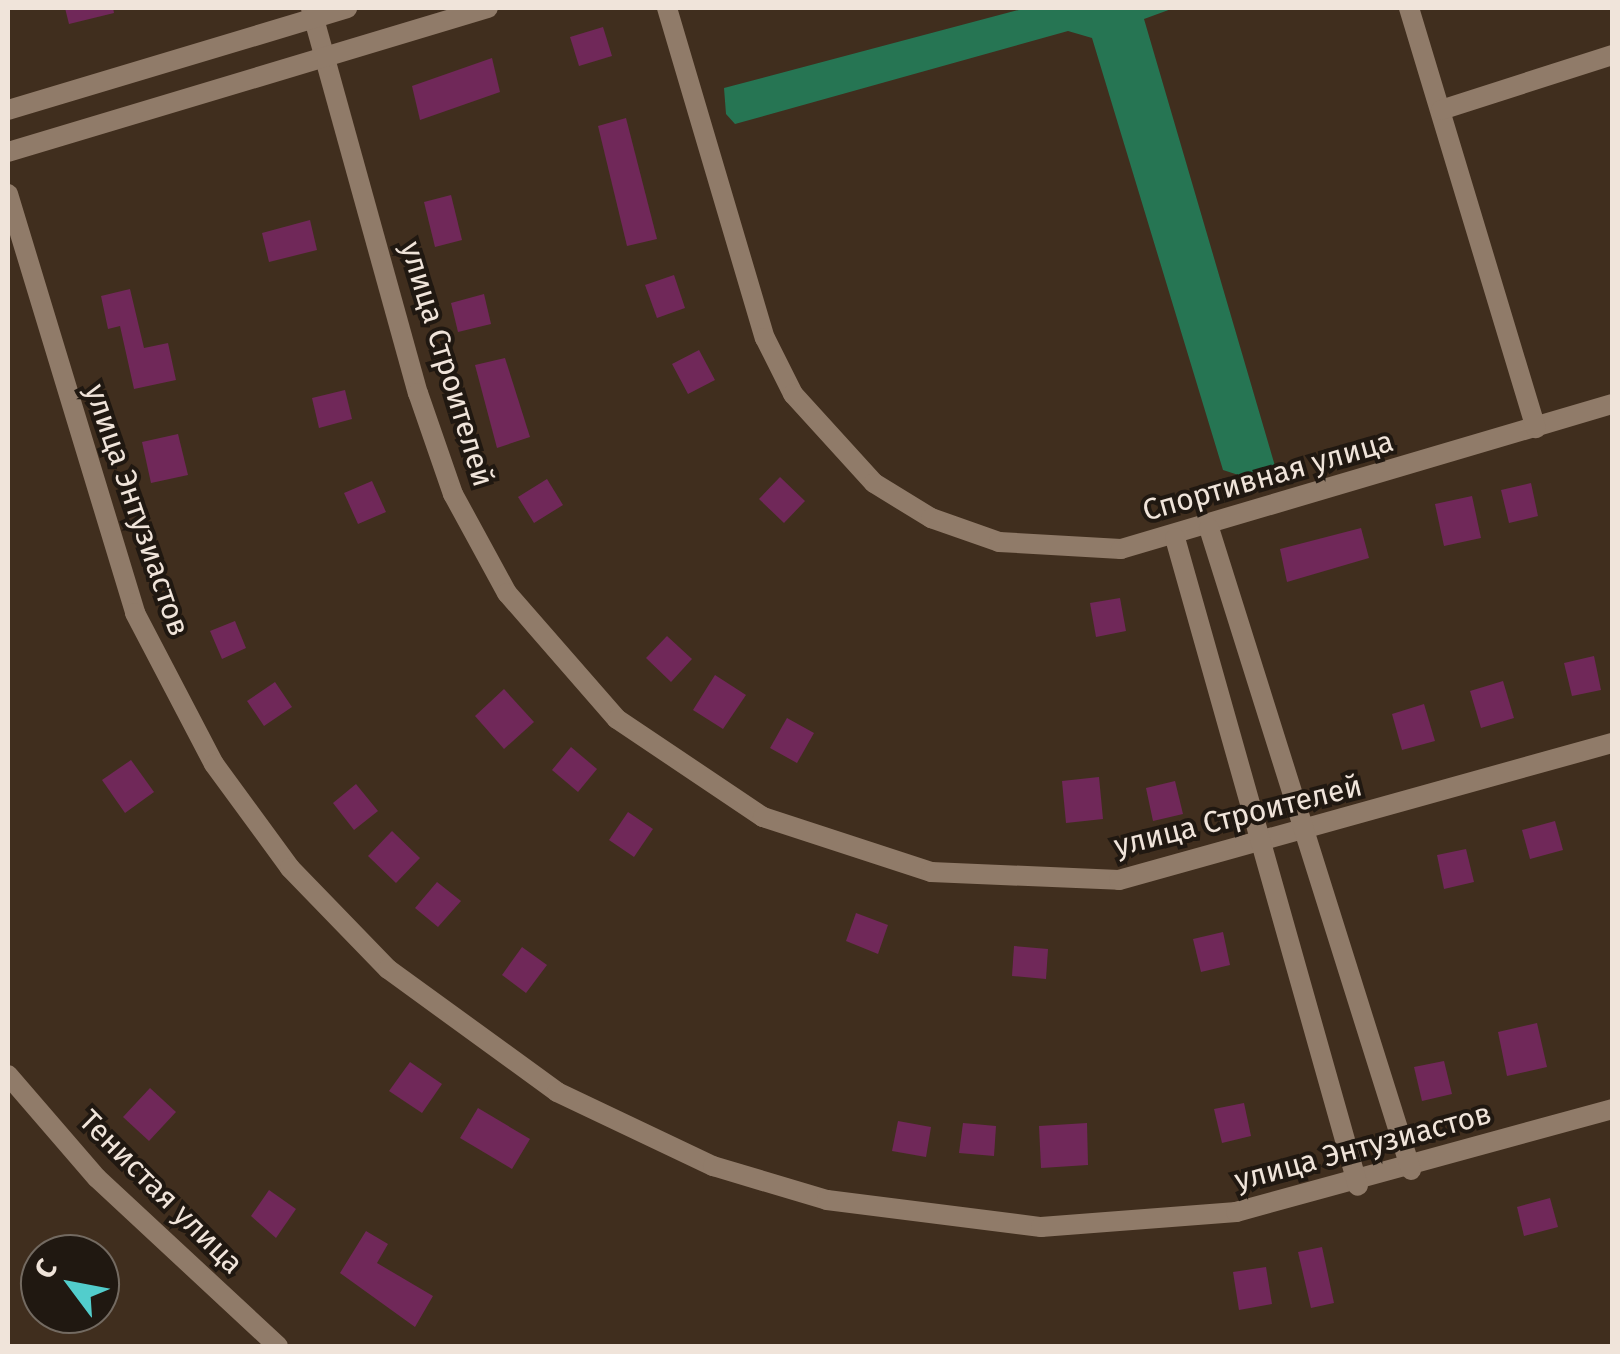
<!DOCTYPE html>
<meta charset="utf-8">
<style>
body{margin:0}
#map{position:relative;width:1620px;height:1354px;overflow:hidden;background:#402e1e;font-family:"Fira Sans",sans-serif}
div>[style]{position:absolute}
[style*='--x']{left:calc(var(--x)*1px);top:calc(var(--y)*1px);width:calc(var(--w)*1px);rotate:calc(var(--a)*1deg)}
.forest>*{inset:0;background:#267553}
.building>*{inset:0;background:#702859}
.minor>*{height:20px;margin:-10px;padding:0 10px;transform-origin:10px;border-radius:10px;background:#907b69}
span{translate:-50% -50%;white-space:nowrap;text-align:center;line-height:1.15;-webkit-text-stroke:8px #201811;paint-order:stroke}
.street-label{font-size:30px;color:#f0e4da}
.frame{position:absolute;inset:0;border:10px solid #f0e4da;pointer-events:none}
.north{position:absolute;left:20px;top:1234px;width:100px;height:100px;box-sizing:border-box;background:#201811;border:2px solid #736a61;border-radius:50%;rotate:302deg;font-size:28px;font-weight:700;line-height:40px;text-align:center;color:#f0e4da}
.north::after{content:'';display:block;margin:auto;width:35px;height:45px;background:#52cdcc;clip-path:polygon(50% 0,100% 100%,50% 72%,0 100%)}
</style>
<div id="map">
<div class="forest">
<i style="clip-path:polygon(1026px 8px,1174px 8px,1144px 19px,1275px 466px,1257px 481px,1223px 470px,1092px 38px,1068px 31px,735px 124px,726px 114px,724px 88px)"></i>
</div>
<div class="building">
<i style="clip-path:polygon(65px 8px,113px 8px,114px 13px,69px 24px)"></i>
<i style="clip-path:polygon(603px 27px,612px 56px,579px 66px,570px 37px)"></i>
<i style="clip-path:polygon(492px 58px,500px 92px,420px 120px,412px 86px)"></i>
<i style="clip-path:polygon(626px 118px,657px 239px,627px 246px,598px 126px)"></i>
<i style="clip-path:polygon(451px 195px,462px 240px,435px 247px,424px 202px)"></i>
<i style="clip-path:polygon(310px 220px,317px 250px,269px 262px,262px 233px)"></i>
<i style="clip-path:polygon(674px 275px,685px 308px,657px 318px,645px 285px)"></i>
<i style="clip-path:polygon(130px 289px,144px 348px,168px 343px,176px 380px,134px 389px,120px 326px,108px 329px,101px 296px)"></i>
<i style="clip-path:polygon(484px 294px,491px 324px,458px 332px,451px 303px)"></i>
<i style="clip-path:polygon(699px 350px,715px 380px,688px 394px,672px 364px)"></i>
<i style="clip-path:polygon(505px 358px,530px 437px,497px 448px,475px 365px)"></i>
<i style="clip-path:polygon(345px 390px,352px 419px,319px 428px,312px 398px)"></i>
<i style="clip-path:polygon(178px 434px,188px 475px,151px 483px,142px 442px)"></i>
<i style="clip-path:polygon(780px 477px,805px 501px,784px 523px,759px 499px)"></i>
<i style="clip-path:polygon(547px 479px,563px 505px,534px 523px,518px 497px)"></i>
<i style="clip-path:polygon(372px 481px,386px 512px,358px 524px,344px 493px)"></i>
<i style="clip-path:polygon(1531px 483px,1538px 516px,1509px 523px,1501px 490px)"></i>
<i style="clip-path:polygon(1472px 496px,1481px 538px,1444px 546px,1435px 504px)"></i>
<i style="clip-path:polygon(1361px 528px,1369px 558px,1287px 582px,1280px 549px)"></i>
<i style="clip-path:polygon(1120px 598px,1126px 631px,1096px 637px,1090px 603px)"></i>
<i style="clip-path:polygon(235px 621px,246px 648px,222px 659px,210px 631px)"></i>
<i style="clip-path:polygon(667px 636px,692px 659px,671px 682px,646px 658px)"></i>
<i style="clip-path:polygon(1594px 656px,1601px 690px,1572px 696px,1564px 663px)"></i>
<i style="clip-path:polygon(715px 675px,746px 695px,723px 729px,693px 710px)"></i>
<i style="clip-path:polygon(1503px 681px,1514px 718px,1481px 728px,1470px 691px)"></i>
<i style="clip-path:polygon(275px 682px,292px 707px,264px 726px,247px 701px)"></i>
<i style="clip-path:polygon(504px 689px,534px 722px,504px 749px,475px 716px)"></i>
<i style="clip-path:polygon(1424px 704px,1435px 741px,1402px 750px,1392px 714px)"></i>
<i style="clip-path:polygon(787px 718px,814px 733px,797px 763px,770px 748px)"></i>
<i style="clip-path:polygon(571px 747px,597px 769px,578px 792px,552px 770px)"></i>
<i style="clip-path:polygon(131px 760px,154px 792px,125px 813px,102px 780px)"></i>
<i style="clip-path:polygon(1099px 777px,1103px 819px,1066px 823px,1062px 781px)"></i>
<i style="clip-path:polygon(1175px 781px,1183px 814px,1153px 821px,1146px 788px)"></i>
<i style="clip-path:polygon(356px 784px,378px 811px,354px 830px,333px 803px)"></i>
<i style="clip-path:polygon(628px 812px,653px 829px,634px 857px,609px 840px)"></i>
<i style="clip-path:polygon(1555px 821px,1563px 850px,1530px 859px,1522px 830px)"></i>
<i style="clip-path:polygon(392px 831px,420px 858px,396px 883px,368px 856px)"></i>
<i style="clip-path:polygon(1466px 849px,1474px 882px,1444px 889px,1437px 855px)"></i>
<i style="clip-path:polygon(437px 882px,461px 901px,438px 927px,415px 908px)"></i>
<i style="clip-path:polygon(856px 913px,888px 925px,878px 954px,846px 941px)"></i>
<i style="clip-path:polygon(1223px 932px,1230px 965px,1201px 972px,1193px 939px)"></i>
<i style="clip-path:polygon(1014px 946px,1048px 949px,1046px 979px,1012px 976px)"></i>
<i style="clip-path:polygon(522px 947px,547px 965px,526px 993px,502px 975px)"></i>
<i style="clip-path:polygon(1537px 1023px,1547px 1067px,1507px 1076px,1498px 1032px)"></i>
<i style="clip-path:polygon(1444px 1061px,1452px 1094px,1422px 1101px,1414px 1067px)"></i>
<i style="clip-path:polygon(410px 1062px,442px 1084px,422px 1113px,389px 1091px)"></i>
<i style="clip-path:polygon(150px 1088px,176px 1112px,149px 1141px,123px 1117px)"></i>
<i style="clip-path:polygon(1244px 1103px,1251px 1136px,1222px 1143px,1214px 1109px)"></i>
<i style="clip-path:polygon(478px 1108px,530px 1139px,512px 1169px,460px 1138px)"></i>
<i style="clip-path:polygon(898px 1121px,931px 1127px,926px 1157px,892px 1151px)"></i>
<i style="clip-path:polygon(963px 1123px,996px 1126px,994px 1156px,959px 1153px)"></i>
<i style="clip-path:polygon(1087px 1123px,1088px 1165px,1041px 1168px,1039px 1126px)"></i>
<i style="clip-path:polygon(269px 1190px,296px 1209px,276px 1238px,251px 1216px)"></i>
<i style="clip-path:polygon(1550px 1198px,1558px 1227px,1524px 1236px,1517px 1207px)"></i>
<i style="clip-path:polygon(366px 1231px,388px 1244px,377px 1263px,433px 1296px,415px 1327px,340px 1273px)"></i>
<i style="clip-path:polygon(1322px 1247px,1334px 1303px,1311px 1308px,1298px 1252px)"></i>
<i style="clip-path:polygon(1266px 1267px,1272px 1304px,1239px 1310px,1233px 1272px)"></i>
</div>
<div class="minor">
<i style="--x:311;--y:8;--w:400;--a:74.5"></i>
<i style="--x:418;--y:393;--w:107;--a:70.9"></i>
<i style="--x:453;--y:494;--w:113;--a:61.4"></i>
<i style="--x:507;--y:593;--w:167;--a:48.9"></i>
<i style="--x:617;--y:719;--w:176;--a:33.9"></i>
<i style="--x:763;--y:817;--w:177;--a:18.1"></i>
<i style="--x:931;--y:872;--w:188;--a:2.4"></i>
<i style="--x:1119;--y:880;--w:512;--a:-15.53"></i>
<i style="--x:667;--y:8;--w:344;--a:73.5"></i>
<i style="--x:765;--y:338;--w:63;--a:63.4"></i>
<i style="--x:793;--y:394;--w:120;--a:47.7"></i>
<i style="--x:874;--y:483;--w:67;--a:31.6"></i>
<i style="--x:931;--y:518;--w:72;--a:19.4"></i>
<i style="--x:999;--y:542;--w:122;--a:3.3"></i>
<i style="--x:1121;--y:549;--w:512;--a:-16.45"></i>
<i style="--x:1409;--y:8;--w:439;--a:73.2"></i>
<i style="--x:8;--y:110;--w:354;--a:-16.7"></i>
<i style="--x:1441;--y:110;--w:180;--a:-17.8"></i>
<i style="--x:8;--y:152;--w:501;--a:-16.7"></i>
<i style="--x:8;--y:194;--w:438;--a:73.1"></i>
<i style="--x:135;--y:613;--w:170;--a:62.4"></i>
<i style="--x:214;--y:764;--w:129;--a:53.8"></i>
<i style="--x:290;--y:868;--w:141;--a:45.9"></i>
<i style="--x:388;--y:969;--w:209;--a:36"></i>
<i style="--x:557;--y:1092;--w:173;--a:25.4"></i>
<i style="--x:713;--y:1166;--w:119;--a:16.6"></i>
<i style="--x:827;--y:1200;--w:216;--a:7.2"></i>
<i style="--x:1041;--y:1227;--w:196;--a:-4.4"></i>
<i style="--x:1236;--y:1212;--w:390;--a:-15.3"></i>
<i style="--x:1209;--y:528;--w:673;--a:72.53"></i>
<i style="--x:1175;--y:538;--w:673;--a:74.23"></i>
<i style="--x:8;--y:1075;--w:136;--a:49.2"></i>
<i style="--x:97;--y:1178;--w:247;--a:42.9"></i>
</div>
<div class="street-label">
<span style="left:447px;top:364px;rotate:73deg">улица Строителей</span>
<span style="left:1268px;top:476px;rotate:-16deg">Спортивная улица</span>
<span style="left:137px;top:510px;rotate:71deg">улица Энтузиастов</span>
<span style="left:1238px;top:816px;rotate:-14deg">улица Строителей</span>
<span style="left:1363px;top:1147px;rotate:-15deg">улица Энтузиастов</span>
<span style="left:161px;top:1192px;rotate:45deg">Тенистая улица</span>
</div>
<div class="frame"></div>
<div class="north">С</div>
</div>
